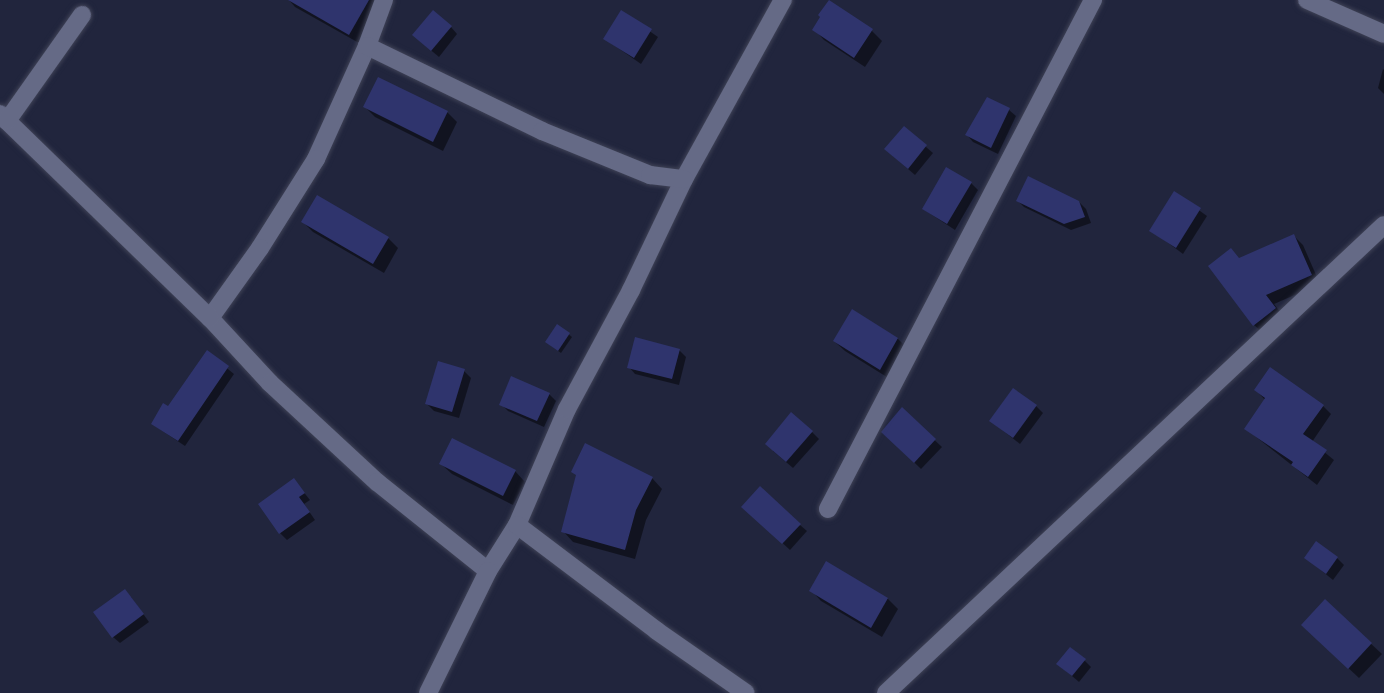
<!DOCTYPE html>
<style>
body{margin:0}
#map{position:relative;width:1384px;height:693px;overflow:hidden;background:#21253d;font-family:Poppins,sans-serif}
div>[style]{position:absolute}
[style*='--x']{left:calc(var(--x)*1px);top:calc(var(--y)*1px);width:calc(var(--w)*1px);rotate:calc(var(--a)*1deg)}
.shadow>*{inset:0;background:#0007}
.building>*{inset:0;background:#2f346d}
.roads{filter:drop-shadow(0 0 2px #3f4256) drop-shadow(0 0 2px #3f4256)}
.street>*{height:18px;margin:-9px;padding:0 9px;transform-origin:9px;border-radius:9px;background:#656a86}
span{translate:-50% -50%;white-space:nowrap;text-align:center;line-height:1.15;-webkit-text-stroke:4.5px #21253d;paint-order:stroke}
</style>
<div id="map">
<div class="shadow">
<i style="clip-path:polygon(289px 0,378px 0,359px 43px,295px 7px)"></i>
<i style="clip-path:polygon(622px 12px,658px 37px,641px 64px,605px 39px)"></i>
<i style="clip-path:polygon(451px 27px,457px 34px,439px 57px,421px 42px)"></i>
<i style="clip-path:polygon(814px 29px,872px 31px,882px 41px,865px 67px,824px 40px)"></i>
<i style="clip-path:polygon(1383px 69px,1384px 70px,1384px 94px,1378px 88px)"></i>
<i style="clip-path:polygon(365px 107px,447px 112px,457px 122px,443px 151px,375px 117px)"></i>
<i style="clip-path:polygon(1009px 110px,1016px 116px,998px 154px,973px 142px,967px 135px)"></i>
<i style="clip-path:polygon(904px 128px,933px 153px,915px 175px,893px 156px)"></i>
<i style="clip-path:polygon(971px 183px,978px 190px,955px 230px,923px 209px)"></i>
<i style="clip-path:polygon(1175px 193px,1207px 216px,1183px 254px,1151px 230px)"></i>
<i style="clip-path:polygon(1018px 201px,1079px 202px,1086px 209px,1091px 223px,1071px 230px,1024px 207px)"></i>
<i style="clip-path:polygon(303px 222px,388px 238px,398px 248px,384px 273px,313px 232px)"></i>
<i style="clip-path:polygon(1294px 236px,1303px 245px,1320px 284px,1274px 304px,1284px 317px,1263px 333px,1254px 325px,1240px 259px)"></i>
<i style="clip-path:polygon(852px 312px,898px 339px,908px 349px,890px 379px,845px 351px,834px 341px)"></i>
<i style="clip-path:polygon(558px 326px,572px 337px,561px 353px,550px 345px)"></i>
<i style="clip-path:polygon(679px 350px,686px 357px,679px 385px,635px 374px,629px 367px)"></i>
<i style="clip-path:polygon(207px 352px,234px 374px,185px 446px,152px 424px,168px 408px)"></i>
<i style="clip-path:polygon(464px 371px,471px 378px,459px 418px,434px 411px,427px 404px)"></i>
<i style="clip-path:polygon(1256px 390px,1323px 406px,1331px 414px,1312px 442px,1334px 460px,1317px 485px,1246px 429px,1265px 400px)"></i>
<i style="clip-path:polygon(549px 394px,556px 401px,544px 427px,508px 411px,501px 404px)"></i>
<i style="clip-path:polygon(1036px 406px,1043px 413px,1020px 444px,991px 421px)"></i>
<i style="clip-path:polygon(902px 410px,942px 447px,921px 469px,883px 432px)"></i>
<i style="clip-path:polygon(812px 432px,819px 439px,793px 468px,773px 451px)"></i>
<i style="clip-path:polygon(441px 464px,515px 471px,525px 482px,513px 505px,452px 474px)"></i>
<i style="clip-path:polygon(652px 478px,662px 489px,646px 520px,635px 559px,573px 542px,563px 531px)"></i>
<i style="clip-path:polygon(294px 480px,310px 500px,304px 504px,315px 520px,287px 540px,280px 533px)"></i>
<i style="clip-path:polygon(750px 513px,800px 525px,807px 531px,790px 550px)"></i>
<i style="clip-path:polygon(1306px 558px,1337px 558px,1344px 565px,1333px 580px)"></i>
<i style="clip-path:polygon(827px 563px,888px 599px,898px 609px,882px 637px,821px 601px,811px 590px)"></i>
<i style="clip-path:polygon(131px 597px,149px 622px,120px 643px,113px 637px)"></i>
<i style="clip-path:polygon(1325px 601px,1382px 654px,1359px 678px,1313px 635px)"></i>
<i style="clip-path:polygon(1084px 660px,1091px 667px,1079px 682px,1065px 670px)"></i>
</div>
<div class="building">
<i style="clip-path:polygon(288px 0,369px 0,349px 35px)"></i>
<i style="clip-path:polygon(829px 0,873px 29px,854px 58px,812px 30px,820px 17px,818px 15px)"></i>
<i style="clip-path:polygon(433px 10px,452px 26px,431px 51px,412px 35px)"></i>
<i style="clip-path:polygon(621px 10px,652px 29px,634px 58px,603px 39px)"></i>
<i style="clip-path:polygon(378px 77px,448px 111px,433px 142px,363px 107px)"></i>
<i style="clip-path:polygon(987px 97px,1010px 108px,991px 148px,965px 135px)"></i>
<i style="clip-path:polygon(904px 126px,927px 145px,908px 169px,884px 149px)"></i>
<i style="clip-path:polygon(946px 167px,972px 182px,947px 224px,922px 209px)"></i>
<i style="clip-path:polygon(1028px 176px,1079px 201px,1085px 217px,1064px 224px,1016px 201px)"></i>
<i style="clip-path:polygon(1174px 191px,1201px 208px,1176px 248px,1149px 231px)"></i>
<i style="clip-path:polygon(317px 195px,389px 237px,373px 264px,301px 222px)"></i>
<i style="clip-path:polygon(1294px 234px,1312px 275px,1266px 295px,1276px 308px,1253px 326px,1208px 266px,1231px 248px,1239px 258px)"></i>
<i style="clip-path:polygon(852px 309px,898px 338px,880px 370px,833px 341px)"></i>
<i style="clip-path:polygon(557px 324px,570px 333px,558px 351px,545px 342px)"></i>
<i style="clip-path:polygon(635px 337px,680px 349px,672px 379px,627px 368px)"></i>
<i style="clip-path:polygon(207px 350px,229px 366px,178px 441px,151px 424px,163px 403px,168px 406px)"></i>
<i style="clip-path:polygon(438px 361px,465px 369px,452px 412px,425px 404px)"></i>
<i style="clip-path:polygon(1270px 367px,1324px 405px,1303px 434px,1327px 450px,1308px 477px,1291px 465px,1293px 462px,1244px 429px,1265px 398px,1254px 390px)"></i>
<i style="clip-path:polygon(511px 376px,550px 393px,537px 421px,499px 405px)"></i>
<i style="clip-path:polygon(1013px 388px,1037px 405px,1013px 438px,989px 421px)"></i>
<i style="clip-path:polygon(902px 407px,936px 439px,914px 463px,881px 432px)"></i>
<i style="clip-path:polygon(791px 412px,813px 431px,786px 462px,765px 444px)"></i>
<i style="clip-path:polygon(452px 438px,516px 470px,503px 496px,439px 464px)"></i>
<i style="clip-path:polygon(585px 443px,653px 477px,636px 510px,625px 550px,561px 532px,576px 475px,571px 472px)"></i>
<i style="clip-path:polygon(294px 478px,305px 493px,299px 497px,310px 512px,279px 534px,258px 504px)"></i>
<i style="clip-path:polygon(760px 486px,801px 524px,782px 544px,741px 507px)"></i>
<i style="clip-path:polygon(1316px 541px,1338px 557px,1326px 574px,1304px 558px)"></i>
<i style="clip-path:polygon(826px 561px,888px 598px,871px 628px,809px 591px)"></i>
<i style="clip-path:polygon(125px 589px,144px 614px,112px 638px,93px 612px)"></i>
<i style="clip-path:polygon(1325px 599px,1372px 643px,1348px 669px,1301px 625px)"></i>
<i style="clip-path:polygon(1070px 647px,1086px 659px,1072px 676px,1056px 664px)"></i>
</div>
<div class="roads">
<div class="street">
<i style="--x:384;--y:0;--w:49;--a:110.3"></i>
<i style="--x:367;--y:46;--w:124;--a:114.3"></i>
<i style="--x:316;--y:159;--w:105;--a:122.2"></i>
<i style="--x:260;--y:248;--w:86;--a:125.5"></i>
<i style="--x:210;--y:318;--w:88;--a:47.3"></i>
<i style="--x:270;--y:383;--w:146;--a:42.8"></i>
<i style="--x:377;--y:482;--w:142;--a:38.7"></i>
<i style="--x:488;--y:571;--w:54;--a:-57.8"></i>
<i style="--x:517;--y:525;--w:126;--a:-66.7"></i>
<i style="--x:567;--y:409;--w:135;--a:-61.7"></i>
<i style="--x:631;--y:290;--w:123;--a:-64.5"></i>
<i style="--x:684;--y:179;--w:205;--a:-61.1"></i>
<i style="--x:1307;--y:0;--w:84;--a:23.8"></i>
<i style="--x:367;--y:46;--w:195;--a:25.9"></i>
<i style="--x:542;--y:131;--w:117;--a:22.2"></i>
<i style="--x:650;--y:175;--w:34;--a:7"></i>
<i style="--x:0;--y:114;--w:293;--a:44.2"></i>
<i style="--x:7;--y:121;--w:130;--a:-54.7"></i>
<i style="--x:828;--y:509;--w:574;--a:-62.5"></i>
<i style="--x:517;--y:525;--w:176;--a:37.1"></i>
<i style="--x:657;--y:631;--w:108;--a:34.9"></i>
<i style="--x:428;--y:693;--w:136;--a:-63.8"></i>
<i style="--x:886;--y:693;--w:683;--a:-43.22"></i>
</div>
</div>
</div>
